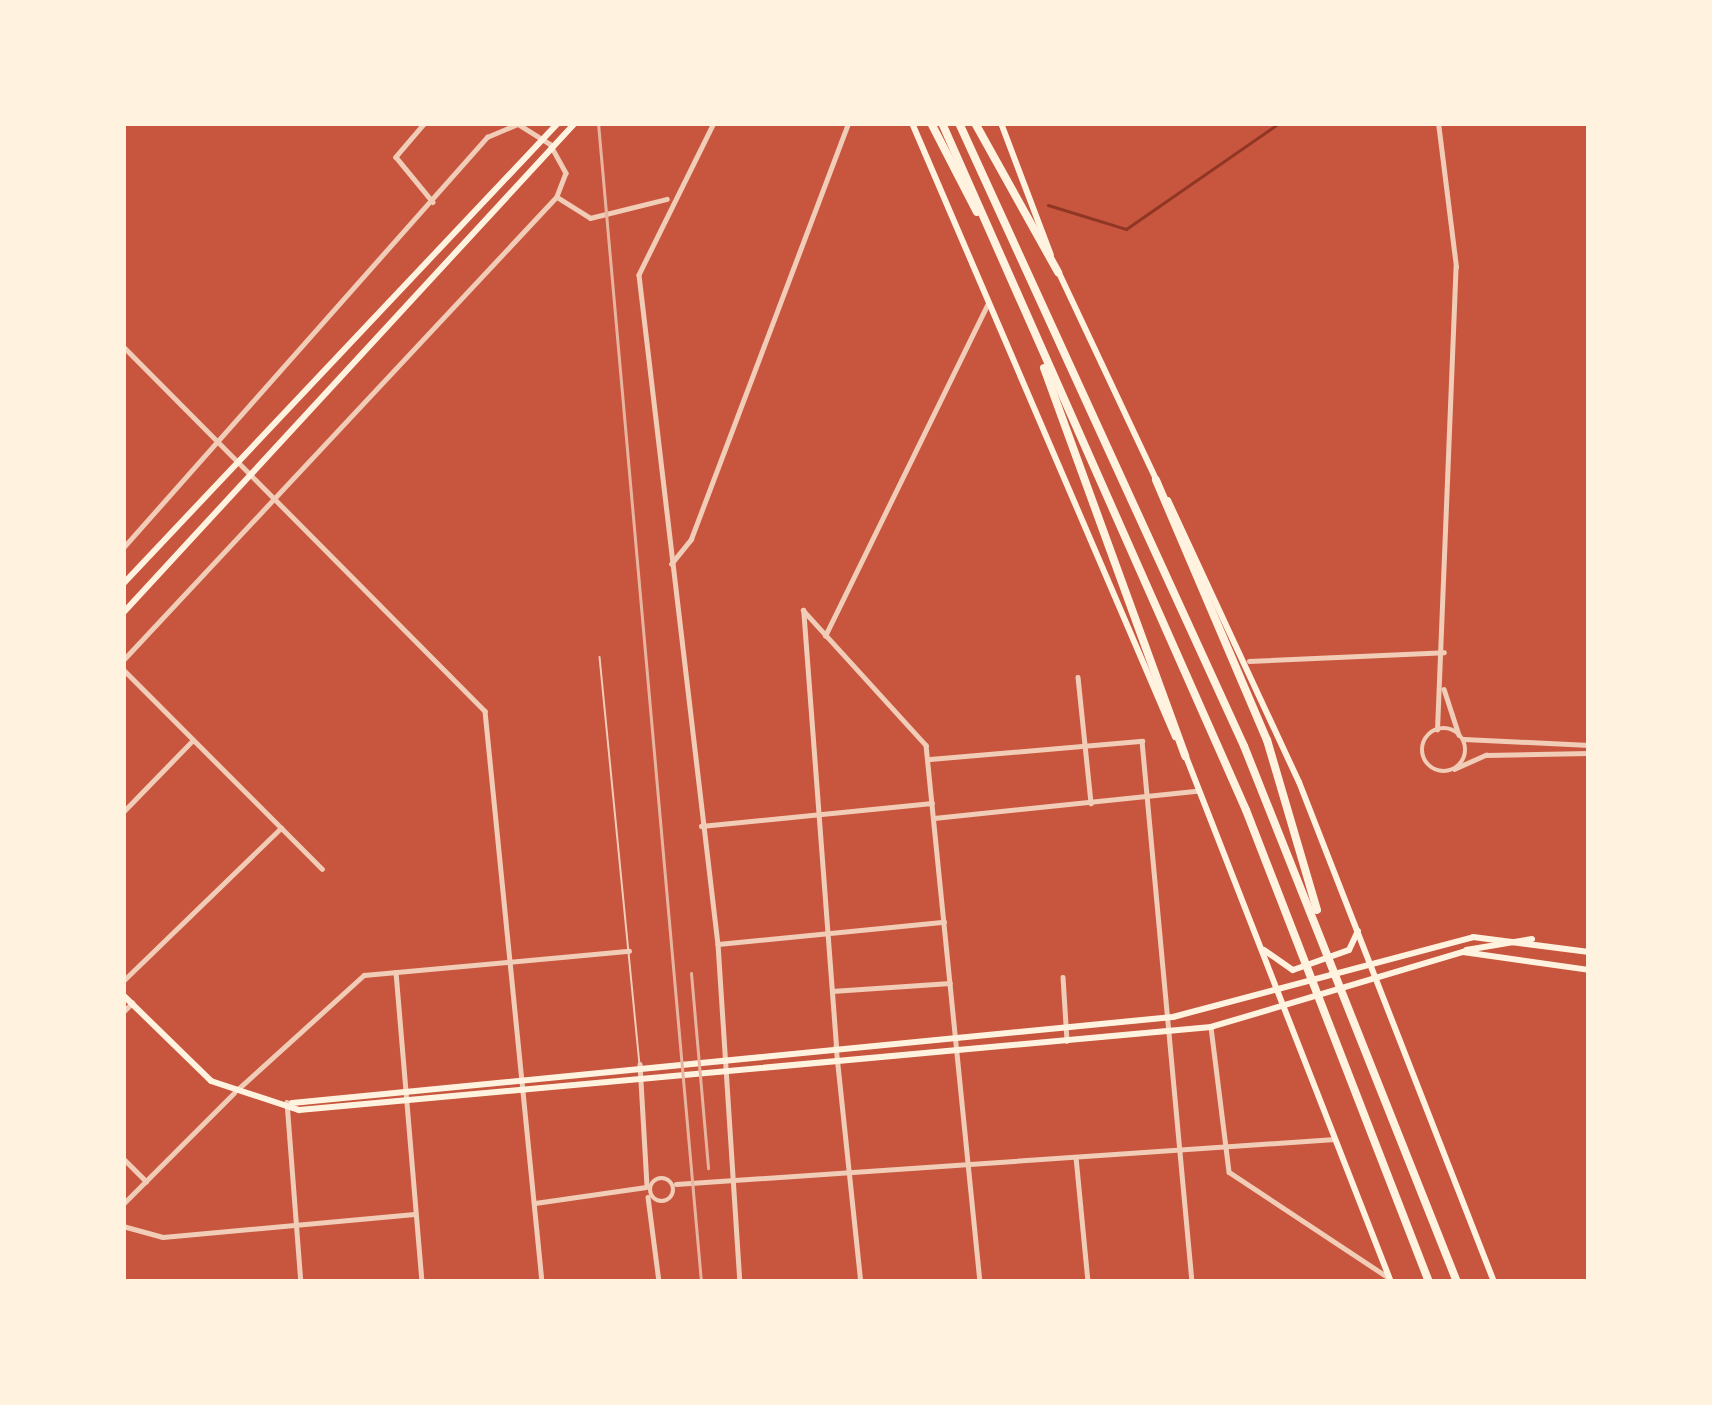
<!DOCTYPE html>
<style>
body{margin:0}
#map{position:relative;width:1712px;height:1405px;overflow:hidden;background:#c8553d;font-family:Manrope,sans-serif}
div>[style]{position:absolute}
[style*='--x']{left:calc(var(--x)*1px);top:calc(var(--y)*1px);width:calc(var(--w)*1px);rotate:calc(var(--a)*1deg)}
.stream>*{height:3px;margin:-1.5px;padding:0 1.5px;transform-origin:1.5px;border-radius:1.5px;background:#8f3625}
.service>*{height:1.5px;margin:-0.75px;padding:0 0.75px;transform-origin:0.75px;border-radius:0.75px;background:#f1ccb7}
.minor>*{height:4.5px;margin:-2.25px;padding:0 2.25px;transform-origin:2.25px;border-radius:2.25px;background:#f1ccb7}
.minor>.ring{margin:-2.25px;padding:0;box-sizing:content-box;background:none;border:4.5px solid #f1ccb7;border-radius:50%}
.tertiary>*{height:4.5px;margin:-2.25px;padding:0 2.25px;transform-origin:2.25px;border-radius:2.25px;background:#f1ccb7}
.tertiary>.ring{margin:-2.25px;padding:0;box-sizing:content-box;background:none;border:4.5px solid #f1ccb7;border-radius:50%}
.secondary>*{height:6px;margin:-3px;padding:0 3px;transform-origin:3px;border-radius:3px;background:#fff3e0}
.primary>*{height:6px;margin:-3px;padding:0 3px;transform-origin:3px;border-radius:3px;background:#fff3e0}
.motorway>*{height:8px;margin:-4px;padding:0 4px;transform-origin:4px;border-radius:4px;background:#fff3e0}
.rail>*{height:3px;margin:-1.5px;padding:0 1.5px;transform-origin:1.5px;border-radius:1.5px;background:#e9b49f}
span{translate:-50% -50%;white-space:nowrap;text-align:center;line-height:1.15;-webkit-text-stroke:9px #fff3e0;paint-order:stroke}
.frame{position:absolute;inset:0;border:126px solid #fff3e0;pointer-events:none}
</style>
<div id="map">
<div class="stream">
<i style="--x:1048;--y:205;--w:82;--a:17.1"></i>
<i style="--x:1126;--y:229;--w:186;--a:-34.7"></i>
</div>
<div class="service">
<i style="--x:600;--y:657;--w:408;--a:84.4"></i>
</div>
<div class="minor">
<i style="--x:425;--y:123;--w:45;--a:130.5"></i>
<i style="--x:396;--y:157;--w:58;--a:50.6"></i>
<i style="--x:714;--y:123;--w:169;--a:116.3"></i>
<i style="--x:639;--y:275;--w:674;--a:83.27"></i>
<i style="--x:718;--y:944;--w:339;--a:86.3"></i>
<i style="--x:557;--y:197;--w:39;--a:32"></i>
<i style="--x:590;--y:218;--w:79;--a:-13.9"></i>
<i style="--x:123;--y:346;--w:514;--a:45.24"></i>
<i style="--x:485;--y:711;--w:574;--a:84.3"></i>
<i style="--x:123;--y:548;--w:549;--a:-48.47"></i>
<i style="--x:487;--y:137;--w:34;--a:-23"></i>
<i style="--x:518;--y:124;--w:38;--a:32"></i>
<i style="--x:550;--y:144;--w:33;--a:61"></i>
<i style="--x:566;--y:173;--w:26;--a:111"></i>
<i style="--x:557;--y:197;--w:635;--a:133.09"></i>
<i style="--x:671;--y:564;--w:32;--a:-51"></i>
<i style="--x:691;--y:539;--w:445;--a:-69.3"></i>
<i style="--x:825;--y:636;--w:370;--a:-63.9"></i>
<i style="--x:1249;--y:661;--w:195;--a:-2.6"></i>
<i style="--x:123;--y:669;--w:282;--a:45.1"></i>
<i style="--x:1078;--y:677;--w:127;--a:84.1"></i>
<i style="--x:930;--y:759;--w:213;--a:-4.9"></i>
<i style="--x:1142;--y:741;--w:543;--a:84.72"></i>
<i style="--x:123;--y:812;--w:100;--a:-45.8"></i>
<i style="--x:934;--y:818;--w:264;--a:-5.9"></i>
<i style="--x:701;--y:826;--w:232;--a:-5.7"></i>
<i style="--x:718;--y:944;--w:227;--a:-5.6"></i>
<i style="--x:396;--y:972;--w:311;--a:85.2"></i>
<i style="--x:1063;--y:977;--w:64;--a:86.4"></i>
<i style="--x:123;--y:981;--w:220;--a:-44.1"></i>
<i style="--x:832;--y:991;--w:118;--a:-3.9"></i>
<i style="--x:123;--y:1012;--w:13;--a:-45"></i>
<i style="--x:1211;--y:1027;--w:146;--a:82.9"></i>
<i style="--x:1229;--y:1172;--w:192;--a:33.5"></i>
<i style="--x:836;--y:1046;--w:437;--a:-94.3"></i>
<i style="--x:803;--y:610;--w:183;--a:47.7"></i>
<i style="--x:926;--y:745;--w:540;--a:84.26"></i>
<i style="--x:640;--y:1064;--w:121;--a:86.7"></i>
<i style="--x:237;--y:1090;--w:171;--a:-42.2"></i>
<i style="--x:364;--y:975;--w:266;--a:-5.2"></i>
<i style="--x:287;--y:1102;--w:181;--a:85.6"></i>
<i style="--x:1076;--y:1157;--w:126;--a:84.5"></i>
<i style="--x:123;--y:1158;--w:33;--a:45"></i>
<i class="ring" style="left:650px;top:1178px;width:19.5px;height:19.5px"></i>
<i style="--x:676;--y:1184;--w:660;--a:-3.91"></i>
<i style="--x:648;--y:1197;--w:86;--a:82.6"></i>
<i style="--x:535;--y:1203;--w:112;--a:-8.2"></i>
<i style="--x:123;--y:1226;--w:41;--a:15.4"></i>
<i style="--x:163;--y:1237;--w:252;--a:-5.2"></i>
</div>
<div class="tertiary">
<i style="--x:1444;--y:689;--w:48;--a:71.9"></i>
<i class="ring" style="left:1422px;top:728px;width:39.5px;height:39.5px"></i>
<i style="--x:1437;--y:730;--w:463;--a:-87.7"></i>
<i style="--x:1456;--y:267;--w:145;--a:-97.1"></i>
<i style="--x:1464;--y:739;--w:125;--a:2.7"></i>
<i style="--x:1454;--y:769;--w:35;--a:-24"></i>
<i style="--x:1486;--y:755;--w:103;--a:-1.1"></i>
<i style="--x:836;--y:1046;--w:237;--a:84"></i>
<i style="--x:123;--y:1204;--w:157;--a:-45"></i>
</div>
<div class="secondary">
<i style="--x:912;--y:123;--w:668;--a:66.81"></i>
<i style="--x:1001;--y:123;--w:141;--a:69.3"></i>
<i style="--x:1059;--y:273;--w:232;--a:64.8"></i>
<i style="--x:1168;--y:500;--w:311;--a:65.1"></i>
<i style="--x:1299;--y:782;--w:537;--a:68.69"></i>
<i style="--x:1185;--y:754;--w:567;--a:68.69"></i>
<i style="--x:1264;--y:950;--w:35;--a:35"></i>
<i style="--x:1293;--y:970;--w:59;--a:-19.7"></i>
<i style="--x:1349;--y:950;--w:21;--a:-65"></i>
<i style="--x:1466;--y:950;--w:67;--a:-9.5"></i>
<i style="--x:123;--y:995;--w:123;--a:44.3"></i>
<i style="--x:211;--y:1081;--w:93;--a:18.2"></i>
<i style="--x:299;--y:1110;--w:916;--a:-5.2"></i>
<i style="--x:1211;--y:1027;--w:263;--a:-16.6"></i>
<i style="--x:1463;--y:952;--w:127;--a:8.1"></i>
<i style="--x:292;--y:1103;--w:885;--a:-5.58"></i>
<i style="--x:1173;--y:1017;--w:310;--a:-14.9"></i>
<i style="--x:1473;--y:937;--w:117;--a:7.4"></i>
</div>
<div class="primary">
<i style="--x:123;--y:584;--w:634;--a:-46.66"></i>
<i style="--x:123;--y:613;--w:667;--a:-47.31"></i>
</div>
<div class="motorway">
<i style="--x:931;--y:123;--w:100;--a:62.7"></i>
<i style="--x:942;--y:123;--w:751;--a:66.13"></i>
<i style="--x:1246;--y:810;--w:506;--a:68.81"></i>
<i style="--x:959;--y:123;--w:685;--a:65.42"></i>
<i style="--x:1244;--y:746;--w:577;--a:68.33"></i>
<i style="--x:975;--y:123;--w:171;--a:60.9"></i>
<i style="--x:1044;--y:368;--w:413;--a:70"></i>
<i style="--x:1156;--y:480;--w:283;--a:66.9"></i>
<i style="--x:1267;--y:740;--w:177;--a:73.6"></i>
</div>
<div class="rail">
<i style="--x:598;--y:123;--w:1164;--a:84.92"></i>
<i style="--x:691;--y:973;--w:196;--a:85"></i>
</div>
<div class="frame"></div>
</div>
